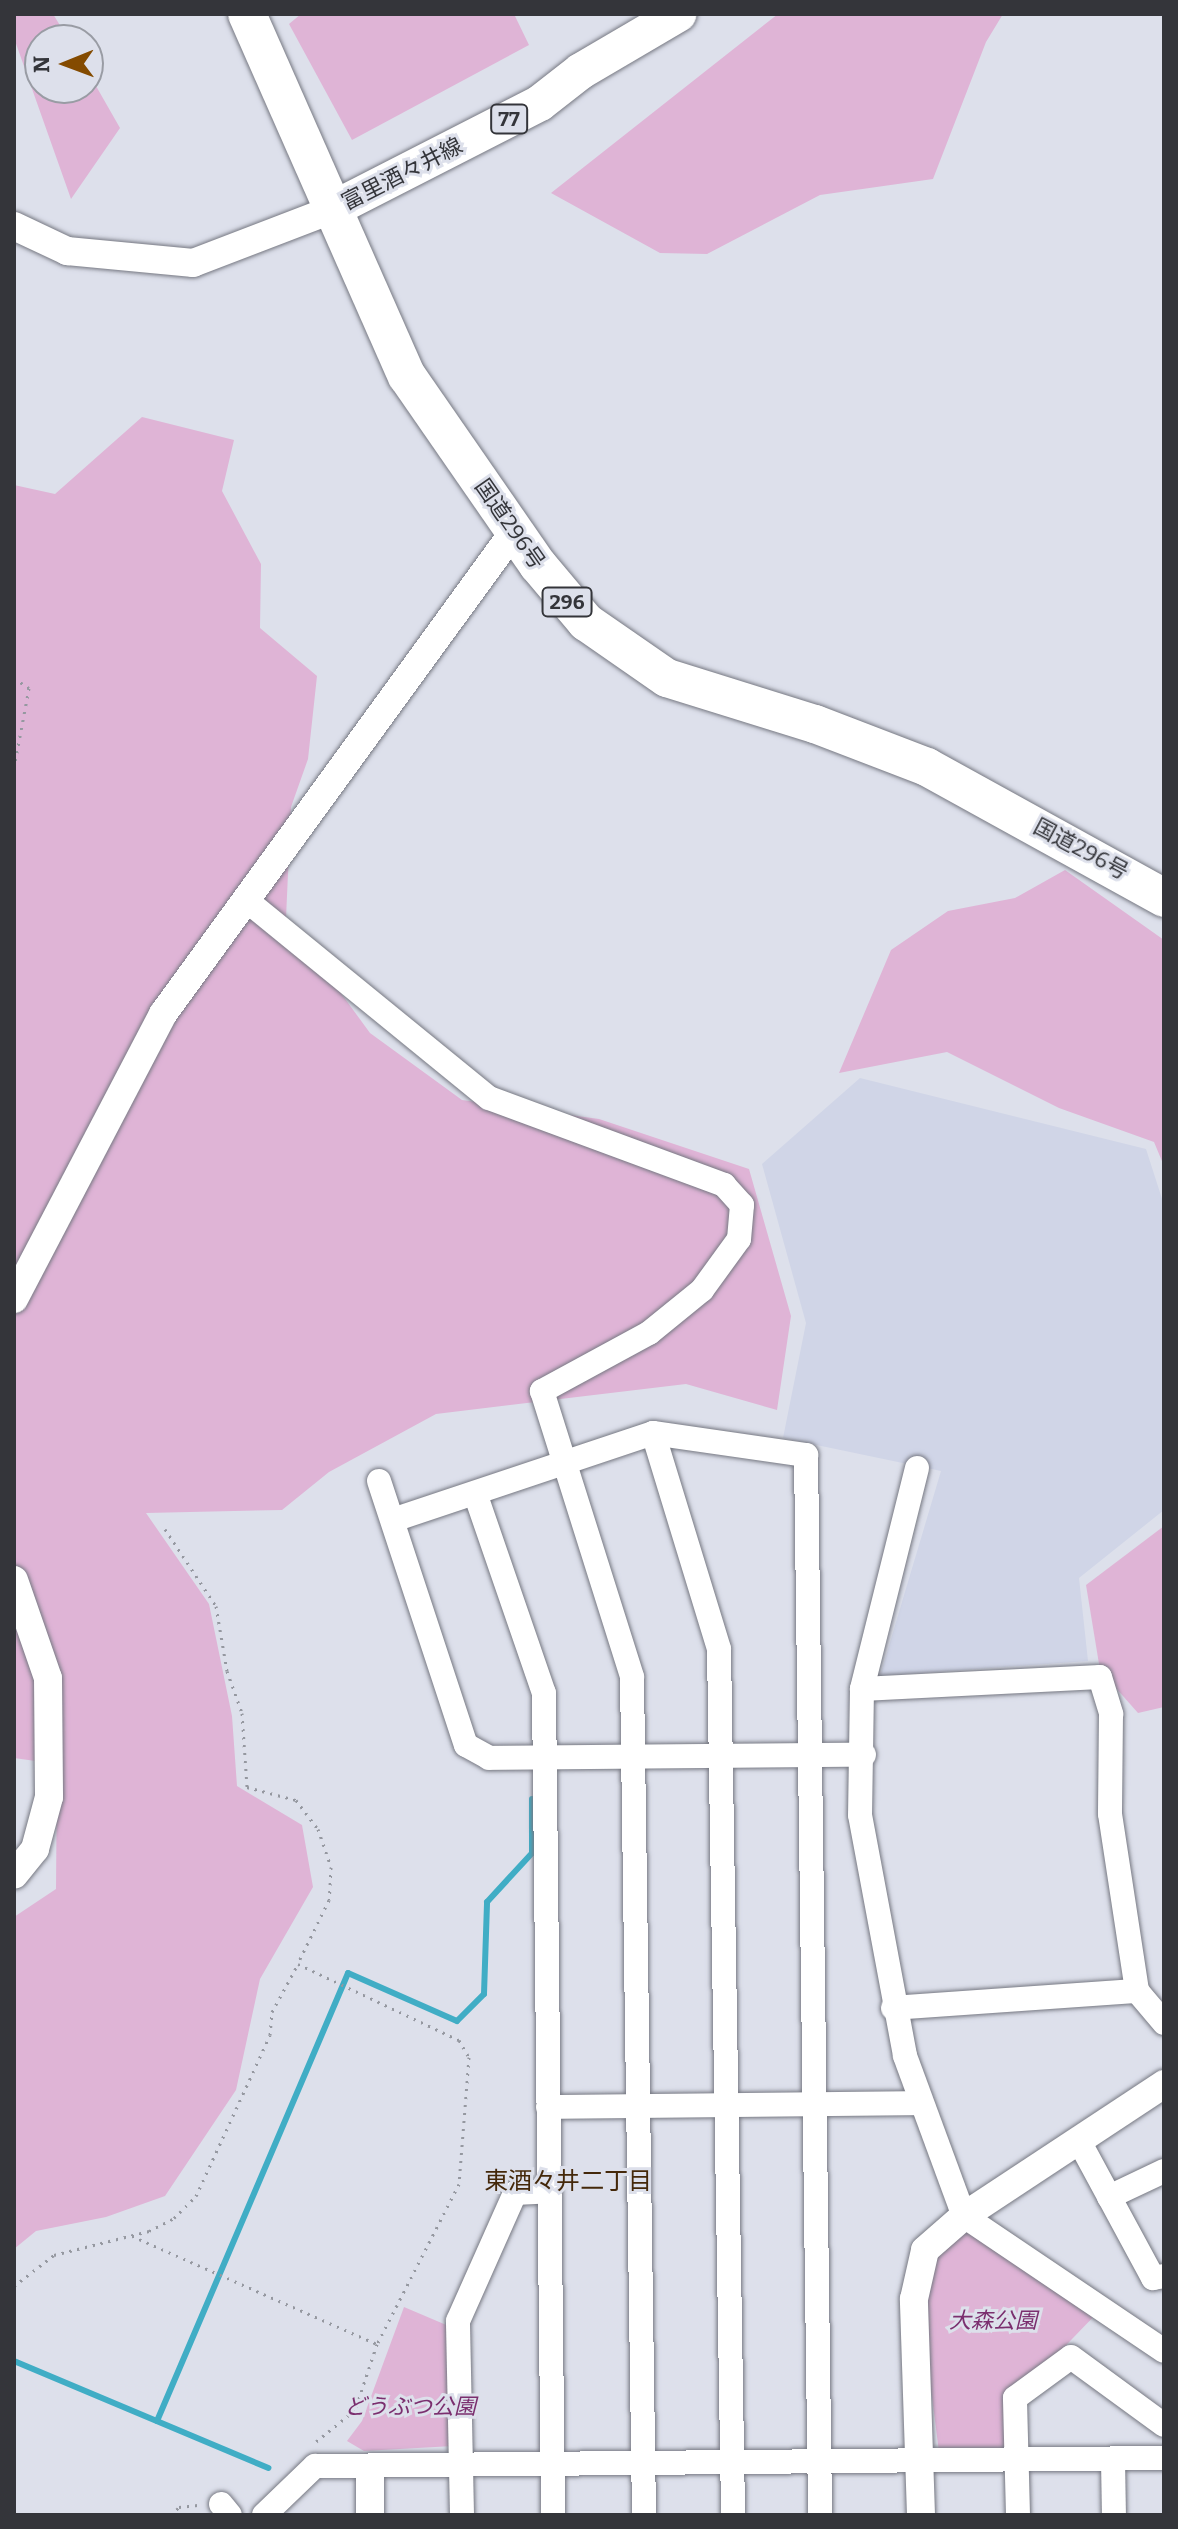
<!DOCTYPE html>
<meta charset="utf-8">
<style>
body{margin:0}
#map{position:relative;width:1178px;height:2529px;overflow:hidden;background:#dde0eb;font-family:Bitter,"Noto Sans JP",serif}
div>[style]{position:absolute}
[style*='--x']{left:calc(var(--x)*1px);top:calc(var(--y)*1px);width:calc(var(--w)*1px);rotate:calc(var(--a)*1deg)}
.built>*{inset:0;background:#d0d5e7}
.green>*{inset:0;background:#dfb4d6}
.stream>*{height:6px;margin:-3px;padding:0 3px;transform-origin:3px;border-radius:3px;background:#40adc5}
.path>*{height:3px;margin-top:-1.5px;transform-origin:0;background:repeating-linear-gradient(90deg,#9598a0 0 2px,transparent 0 8px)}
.roads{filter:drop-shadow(0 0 2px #767882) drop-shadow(0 0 2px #767882)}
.minor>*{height:24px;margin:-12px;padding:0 12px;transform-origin:12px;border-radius:12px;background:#fff}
.tertiary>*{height:28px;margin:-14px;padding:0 14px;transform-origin:14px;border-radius:14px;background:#fff}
.primary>*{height:36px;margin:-18px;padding:0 18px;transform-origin:18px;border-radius:18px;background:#fff}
.trunk>*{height:38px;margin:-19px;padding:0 19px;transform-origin:19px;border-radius:19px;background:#fff}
span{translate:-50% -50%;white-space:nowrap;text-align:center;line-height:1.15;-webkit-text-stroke:6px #dde0eb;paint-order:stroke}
.shield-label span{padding:2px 6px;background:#dde0eb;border:2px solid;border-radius:6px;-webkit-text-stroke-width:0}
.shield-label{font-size:20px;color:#34353a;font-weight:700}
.street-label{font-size:22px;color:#34353a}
.park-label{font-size:22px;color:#7b2f6f;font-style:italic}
.neighbourhood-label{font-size:24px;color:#44280a}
.frame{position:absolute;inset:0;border:16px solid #34353a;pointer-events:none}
.north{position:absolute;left:24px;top:24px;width:80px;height:80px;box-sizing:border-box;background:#dde0eb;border:2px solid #999ca4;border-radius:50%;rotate:269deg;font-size:22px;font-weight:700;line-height:32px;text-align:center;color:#34353a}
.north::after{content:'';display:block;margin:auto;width:28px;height:36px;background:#844b00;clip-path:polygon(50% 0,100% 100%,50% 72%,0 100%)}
</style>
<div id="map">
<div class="built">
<i style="clip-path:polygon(860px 1078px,1146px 1149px,1164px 1205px,1164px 1510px,1079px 1578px,1088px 1661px,880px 1676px,941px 1471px,783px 1438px,806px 1323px,762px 1164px)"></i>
</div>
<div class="green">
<i style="clip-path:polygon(14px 14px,53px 14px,69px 40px,40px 40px,40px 88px,88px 88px,88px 72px,120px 128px,71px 199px,14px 38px)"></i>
<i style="clip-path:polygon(301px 14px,514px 14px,529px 45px,352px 140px,289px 24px)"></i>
<i style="clip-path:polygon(778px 14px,1003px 14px,986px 42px,933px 179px,820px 195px,707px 254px,660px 253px,551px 193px)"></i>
<i style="clip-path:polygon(142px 417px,234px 440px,222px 491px,261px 564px,260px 628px,317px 676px,308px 759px,291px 807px,286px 918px,370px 1033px,462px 1100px,599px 1119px,749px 1169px,791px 1316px,777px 1410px,686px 1384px,436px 1414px,329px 1472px,282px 1510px,146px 1513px,209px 1604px,232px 1716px,237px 1786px,302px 1825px,313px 1887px,260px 1979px,236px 2090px,165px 2196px,106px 2217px,36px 2231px,14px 2249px,14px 1917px,56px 1889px,57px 1764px,14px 1758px,14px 485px,55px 494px)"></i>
<i style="clip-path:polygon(1065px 870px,1164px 940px,1164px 1166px,1154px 1142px,1059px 1108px,947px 1052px,839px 1073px,891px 950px,948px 911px,1015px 898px)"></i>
<i style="clip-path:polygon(1164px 1526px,1164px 1707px,1138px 1713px,1100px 1670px,1086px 1585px)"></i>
<i style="clip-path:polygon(964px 2216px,1101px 2309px,1015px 2398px,1004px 2451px,939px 2452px,917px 2280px)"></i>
<i style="clip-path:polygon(404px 2307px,451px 2327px,453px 2446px,364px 2451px,347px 2441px,362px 2421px)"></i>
</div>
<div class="stream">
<i style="--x:14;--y:2361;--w:276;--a:22.8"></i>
<i style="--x:157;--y:2421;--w:487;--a:-66.9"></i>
<i style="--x:348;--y:1973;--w:119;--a:23.8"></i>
<i style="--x:457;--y:2021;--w:38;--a:-45"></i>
<i style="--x:484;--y:1994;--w:92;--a:-88.1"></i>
<i style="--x:487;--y:1902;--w:67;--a:-47.4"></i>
<i style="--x:532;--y:1853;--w:54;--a:-90"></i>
</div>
<div class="path">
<i style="--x:14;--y:678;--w:18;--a:34"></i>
<i style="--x:29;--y:688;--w:81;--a:100.6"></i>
<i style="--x:165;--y:1529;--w:92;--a:56.5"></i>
<i style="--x:216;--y:1606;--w:66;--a:80.4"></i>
<i style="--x:227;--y:1671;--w:45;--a:70.3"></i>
<i style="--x:242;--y:1713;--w:74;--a:86.1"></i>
<i style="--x:247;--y:1787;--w:51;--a:14.9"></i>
<i style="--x:296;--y:1800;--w:36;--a:53"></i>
<i style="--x:318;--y:1829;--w:40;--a:71.1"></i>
<i style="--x:331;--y:1867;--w:33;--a:93"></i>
<i style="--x:329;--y:1900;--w:72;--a:116.2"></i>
<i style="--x:132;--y:2236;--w:268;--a:23.8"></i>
<i style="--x:14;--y:2286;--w:51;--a:-37.8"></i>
<i style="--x:54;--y:2255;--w:98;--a:-14.2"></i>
<i style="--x:149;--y:2231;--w:28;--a:-27"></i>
<i style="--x:174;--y:2218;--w:31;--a:-45"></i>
<i style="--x:196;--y:2196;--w:177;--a:-65.3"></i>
<i style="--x:270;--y:2035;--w:23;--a:-85"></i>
<i style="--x:272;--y:2012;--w:55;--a:-61.6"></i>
<i style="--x:298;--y:1964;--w:178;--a:25.3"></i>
<i style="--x:459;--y:2040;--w:20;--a:60"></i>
<i style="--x:469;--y:2057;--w:127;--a:94.5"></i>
<i style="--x:459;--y:2184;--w:180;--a:117.1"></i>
<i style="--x:377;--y:2344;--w:70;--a:108.4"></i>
<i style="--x:355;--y:2410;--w:54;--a:141"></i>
<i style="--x:171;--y:2515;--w:11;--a:-45"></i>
<i style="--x:179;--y:2507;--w:19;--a:-6"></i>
</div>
<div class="roads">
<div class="minor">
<i style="--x:246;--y:900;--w:313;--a:39.2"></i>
<i style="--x:489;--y:1098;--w:251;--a:20.3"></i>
<i style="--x:724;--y:1185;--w:27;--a:48"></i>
<i style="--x:742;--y:1205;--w:34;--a:95"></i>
<i style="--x:739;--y:1239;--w:63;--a:126"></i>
<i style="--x:702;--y:1290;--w:68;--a:140.9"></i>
<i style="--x:649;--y:1333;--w:122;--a:151.5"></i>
<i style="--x:542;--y:1391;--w:300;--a:72.5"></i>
<i style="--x:632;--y:1677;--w:838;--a:89.18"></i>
<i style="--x:653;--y:1433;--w:226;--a:73"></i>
<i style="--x:719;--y:1649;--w:866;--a:89.07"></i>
<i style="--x:917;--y:1468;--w:228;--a:104"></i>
<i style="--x:862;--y:1689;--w:126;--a:90.9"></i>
<i style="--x:860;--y:1815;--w:245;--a:79.4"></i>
<i style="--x:905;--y:2056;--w:171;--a:69.8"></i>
<i style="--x:964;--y:2216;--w:241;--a:34"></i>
<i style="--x:379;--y:1481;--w:278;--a:71.8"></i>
<i style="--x:466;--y:1745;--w:26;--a:29"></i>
<i style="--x:489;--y:1758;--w:375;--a:-0.5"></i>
<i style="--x:475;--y:1493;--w:212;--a:71"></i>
<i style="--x:544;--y:1693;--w:822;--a:89.37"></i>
<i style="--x:393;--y:1520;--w:274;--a:-18.5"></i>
<i style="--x:653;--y:1433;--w:155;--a:8.2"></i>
<i style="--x:806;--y:1455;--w:1060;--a:89.24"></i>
<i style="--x:862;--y:1689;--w:238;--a:-2.9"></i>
<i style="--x:1100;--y:1677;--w:39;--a:73"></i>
<i style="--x:1111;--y:1714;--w:100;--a:90.6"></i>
<i style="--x:1110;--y:1814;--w:179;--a:81.3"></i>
<i style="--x:1137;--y:1991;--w:42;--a:49.8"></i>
<i style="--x:893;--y:2008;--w:245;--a:-4"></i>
<i style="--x:548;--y:2107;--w:371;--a:-0.6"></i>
<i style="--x:1079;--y:2141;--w:156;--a:61.6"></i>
<i style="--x:1153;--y:2278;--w:11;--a:-10"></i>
<i style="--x:1109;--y:2197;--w:61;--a:-25.3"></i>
<i style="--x:1113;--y:2460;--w:55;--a:89"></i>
<i style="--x:221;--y:2504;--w:14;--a:51"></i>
<i style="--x:264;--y:2515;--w:71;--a:-43.9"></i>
<i style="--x:315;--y:2466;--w:849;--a:-0.54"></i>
<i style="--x:462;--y:2515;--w:194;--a:-91.2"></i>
<i style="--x:458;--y:2321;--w:140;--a:-66"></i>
<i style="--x:515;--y:2193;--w:35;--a:-3"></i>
<i style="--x:1018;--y:2515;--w:117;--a:-91.5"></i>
<i style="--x:1015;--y:2398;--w:69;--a:-36.2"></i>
<i style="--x:1071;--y:2357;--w:115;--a:36.2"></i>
</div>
<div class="tertiary">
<i style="--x:14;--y:226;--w:59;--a:25.3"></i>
<i style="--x:67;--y:251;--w:127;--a:5.4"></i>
<i style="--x:193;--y:263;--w:148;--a:-21"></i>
<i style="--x:14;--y:1299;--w:322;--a:-62.4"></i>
<i style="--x:163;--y:1014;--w:598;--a:-53.97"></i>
<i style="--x:14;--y:1580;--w:104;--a:70.9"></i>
<i style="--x:48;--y:1678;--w:119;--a:89.5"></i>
<i style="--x:49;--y:1797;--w:54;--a:105.1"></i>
<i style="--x:35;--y:1849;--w:33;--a:129"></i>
<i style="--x:370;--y:2468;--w:47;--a:90"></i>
<i style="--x:921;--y:2515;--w:216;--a:-91.9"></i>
<i style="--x:914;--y:2299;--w:50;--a:-77.3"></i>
<i style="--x:925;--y:2250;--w:52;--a:-41.1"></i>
<i style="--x:964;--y:2216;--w:240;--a:-33.4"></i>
</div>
<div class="primary">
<i style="--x:331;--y:210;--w:235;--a:-27.1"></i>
<i style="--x:540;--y:103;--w:52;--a:-38"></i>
<i style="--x:581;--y:71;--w:113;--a:-30.4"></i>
</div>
<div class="trunk">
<i style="--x:247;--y:14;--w:396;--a:66.2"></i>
<i style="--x:407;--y:376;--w:230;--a:55.3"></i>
<i style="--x:538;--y:565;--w:75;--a:49.9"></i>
<i style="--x:586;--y:622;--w:98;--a:34.7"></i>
<i style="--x:667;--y:678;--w:155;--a:17.3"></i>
<i style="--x:815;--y:724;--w:120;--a:21"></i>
<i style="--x:927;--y:767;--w:271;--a:28.9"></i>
</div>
</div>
<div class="shield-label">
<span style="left:509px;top:119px">77</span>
<span style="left:567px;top:602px">296</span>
</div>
<div class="street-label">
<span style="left:402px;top:174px;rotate:-27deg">富里酒々井線</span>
<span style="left:510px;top:524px;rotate:55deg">国道296号</span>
<span style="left:1081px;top:849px;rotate:28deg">国道296号</span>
</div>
<div class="park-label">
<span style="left:993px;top:2321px">大森公園</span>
<span style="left:410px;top:2407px">どうぶつ公園</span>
</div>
<div class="neighbourhood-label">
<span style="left:568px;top:2182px">東酒々井二丁目</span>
</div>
<div class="frame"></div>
<div class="north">N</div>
</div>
